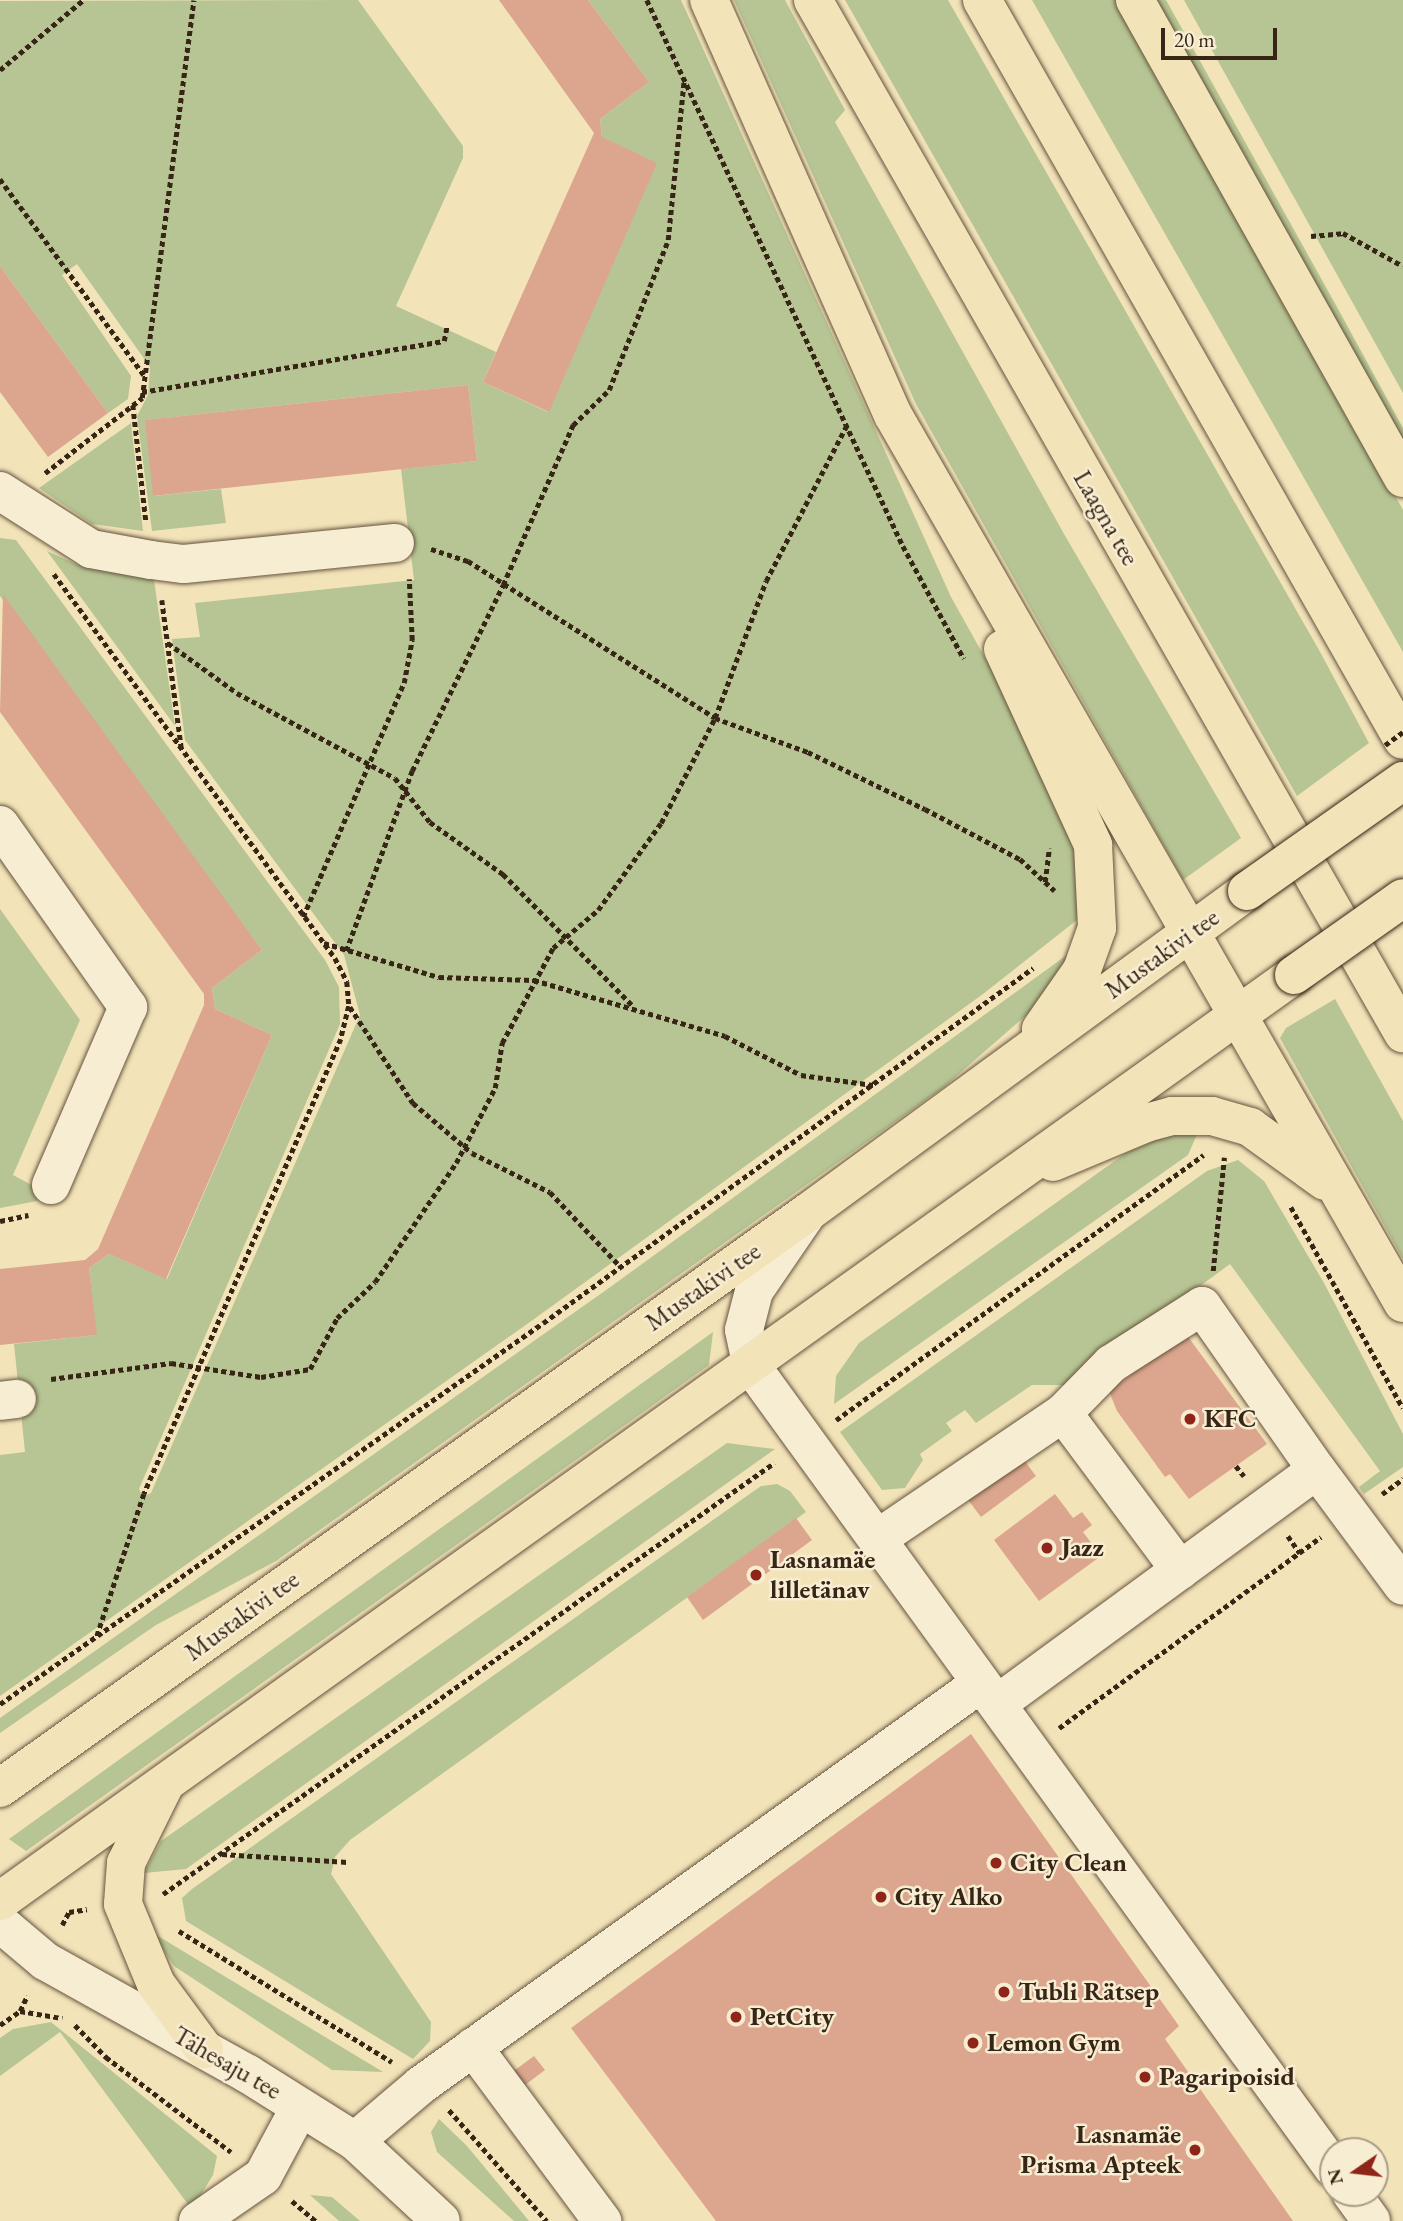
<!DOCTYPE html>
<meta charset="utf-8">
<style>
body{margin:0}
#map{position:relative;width:1403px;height:2221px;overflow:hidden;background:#f3e3b9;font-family:"EB Garamond",serif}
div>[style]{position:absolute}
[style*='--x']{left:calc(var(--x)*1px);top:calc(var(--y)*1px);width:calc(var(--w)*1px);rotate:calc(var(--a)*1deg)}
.green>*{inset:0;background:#b6c593}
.building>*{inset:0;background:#dca68e}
.path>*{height:4.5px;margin-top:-2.25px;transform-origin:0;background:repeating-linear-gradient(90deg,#372516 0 5px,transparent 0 8.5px)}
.roads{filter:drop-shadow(0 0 2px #66543f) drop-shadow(0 0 2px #66543f)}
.minor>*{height:38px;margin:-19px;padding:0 19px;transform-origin:19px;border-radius:19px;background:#f7edd2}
.major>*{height:38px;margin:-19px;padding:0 19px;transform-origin:19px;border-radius:19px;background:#f3e3b9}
.path-bridge>*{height:4.5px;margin-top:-2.25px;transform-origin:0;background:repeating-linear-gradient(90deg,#372516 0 5px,transparent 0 8.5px)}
.bridges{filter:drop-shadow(0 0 2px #372516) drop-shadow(0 0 2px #372516)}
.major-bridge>*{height:38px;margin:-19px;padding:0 19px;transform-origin:19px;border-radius:19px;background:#f3e3b9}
.dots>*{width:19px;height:19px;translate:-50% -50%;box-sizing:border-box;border:4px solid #f7edd2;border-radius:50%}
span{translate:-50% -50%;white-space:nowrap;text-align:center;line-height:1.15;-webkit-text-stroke:5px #f7edd2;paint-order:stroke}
.street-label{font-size:26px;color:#372516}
.poi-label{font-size:26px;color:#372516;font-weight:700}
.left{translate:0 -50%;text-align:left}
.right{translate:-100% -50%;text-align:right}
.north{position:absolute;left:1319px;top:2137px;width:70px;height:70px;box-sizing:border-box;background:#f7edd2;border:2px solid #aa9d87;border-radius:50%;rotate:256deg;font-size:19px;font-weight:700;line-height:28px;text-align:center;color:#372516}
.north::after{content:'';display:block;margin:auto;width:24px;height:32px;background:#8f2418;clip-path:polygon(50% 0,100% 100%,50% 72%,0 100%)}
.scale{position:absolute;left:1161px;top:28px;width:116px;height:32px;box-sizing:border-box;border:4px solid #372516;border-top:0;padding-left:9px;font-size:21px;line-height:24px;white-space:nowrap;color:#372516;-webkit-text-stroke:5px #f7edd2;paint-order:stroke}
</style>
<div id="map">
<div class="green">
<i style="clip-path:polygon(358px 0,463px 146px,463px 158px,396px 306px,496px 352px,483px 382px,548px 412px,602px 137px,600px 119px,649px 82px,588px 0,681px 0,951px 597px,1069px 808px,1082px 916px,983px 994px,530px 1322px,0 1696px,0 1455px,25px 1452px,14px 1344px,96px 1335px,89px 1268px,109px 1254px,167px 1279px,272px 1035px,215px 1009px,212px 988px,262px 950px,0 596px,0 538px,16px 540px,325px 960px,339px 987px,340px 1024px,139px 1489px,143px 1497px,151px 1493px,360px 1015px,344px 955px,185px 740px,172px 639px,200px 637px,195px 603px,414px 580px,401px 469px,477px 461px,468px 385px,146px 420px,154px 496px,221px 489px,226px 523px,152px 531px,137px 416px,148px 395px,150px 367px,77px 264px,62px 275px,131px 376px,128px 399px,108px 413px,0 266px,0 1px)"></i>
<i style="clip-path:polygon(734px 0,785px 0,845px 110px,835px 122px,1064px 534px,1241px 838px,1183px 880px,916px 404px)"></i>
<i style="clip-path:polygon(845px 0,948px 0,1319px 650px,1369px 743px,1297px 796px)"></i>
<i style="clip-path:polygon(1032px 0,1122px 0,1126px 8px,1403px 510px,1403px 652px)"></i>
<i style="clip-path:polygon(1154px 0,1166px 0,1337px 307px,1403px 428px,1403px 449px)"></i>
<i style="clip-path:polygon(1184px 0,1403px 0,1403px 393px)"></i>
<i style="clip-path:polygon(131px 423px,143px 531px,92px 524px,39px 488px)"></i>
<i style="clip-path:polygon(47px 551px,78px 565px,153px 573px,175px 726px)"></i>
<i style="clip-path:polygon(0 909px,80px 1020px,13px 1175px,41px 1190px,37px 1201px,0 1208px)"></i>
<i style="clip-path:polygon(1075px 949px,1031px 1011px,944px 1087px,276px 1561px,156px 1625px,0 1733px,0 1718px,609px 1288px)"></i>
<i style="clip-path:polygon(1335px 999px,1403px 1121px,1403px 1259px,1280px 1038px,1286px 1028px)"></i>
<i style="clip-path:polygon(1198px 1132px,1188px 1155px,834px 1404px,836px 1376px,859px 1343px,1126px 1153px,1159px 1138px)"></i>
<i style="clip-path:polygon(1238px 1160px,1264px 1181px,1324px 1283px,1403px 1434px,1403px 1467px,1364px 1494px,1359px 1487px,1380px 1471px,1230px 1264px,1065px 1385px,1032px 1385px,976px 1423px,965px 1410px,946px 1423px,952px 1431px,920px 1454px,923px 1460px,905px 1488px,882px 1490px,840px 1432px,1207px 1171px)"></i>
<i style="clip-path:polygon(713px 1332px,709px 1365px,632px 1420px,26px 1851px,9px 1839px)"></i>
<i style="clip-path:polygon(727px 1443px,775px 1449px,186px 1869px,144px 1873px,161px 1841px)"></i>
<i style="clip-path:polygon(777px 1484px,790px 1491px,806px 1512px,350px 1840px,335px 1857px,331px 1874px,431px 2022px,430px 2041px,413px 2059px,186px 1921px,182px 1898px,192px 1889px,761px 1486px)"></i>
<i style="clip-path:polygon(153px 1933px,383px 2072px,332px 2070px,174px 1966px)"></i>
<i style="clip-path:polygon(51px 2022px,217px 2156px,213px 2175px,194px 2206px,190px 2207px,60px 2032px,0 2076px,0 2038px,13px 2029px)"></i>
<i style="clip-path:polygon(439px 2119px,467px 2146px,529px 2221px,514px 2221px,437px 2152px,431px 2132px)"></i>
<i style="clip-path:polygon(310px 2195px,332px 2197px,360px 2221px,339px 2221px)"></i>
</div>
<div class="building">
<i style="clip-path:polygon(499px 0,588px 0,649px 82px,600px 119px,602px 137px,657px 163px,549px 412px,483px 382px,594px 133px)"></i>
<i style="clip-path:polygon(0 266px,108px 413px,48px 457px,0 392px)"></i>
<i style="clip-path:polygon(468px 385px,477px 461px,153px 496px,145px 420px)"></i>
<i style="clip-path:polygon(3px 594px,262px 950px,212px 988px,215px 1009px,272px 1035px,166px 1279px,109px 1254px,89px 1268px,97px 1335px,0 1345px,0 1269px,85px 1260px,98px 1249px,204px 1005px,204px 994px,0 712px)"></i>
<i style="clip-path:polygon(1186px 1334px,1267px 1444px,1189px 1499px,1170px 1474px,1165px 1477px,1117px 1411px,1109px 1391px)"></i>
<i style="clip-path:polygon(1011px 1443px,1036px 1476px,981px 1517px,956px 1484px)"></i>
<i style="clip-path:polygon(1055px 1494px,1073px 1518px,1082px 1512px,1092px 1525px,1083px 1532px,1101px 1556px,1039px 1601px,994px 1540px)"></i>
<i style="clip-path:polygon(796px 1518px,812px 1540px,703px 1620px,687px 1597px)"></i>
<i style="clip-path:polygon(971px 1734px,1179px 2026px,1165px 2039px,1293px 2221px,716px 2221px,571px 2028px)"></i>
<i style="clip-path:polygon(534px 2056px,545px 2070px,521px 2088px,511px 2073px)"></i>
</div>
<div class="path">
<i style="--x:647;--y:0;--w:603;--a:64.88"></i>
<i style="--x:903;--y:546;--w:128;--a:61.6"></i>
<i style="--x:0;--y:70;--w:109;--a:-40.1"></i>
<i style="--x:0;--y:179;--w:243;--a:53.7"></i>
<i style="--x:1311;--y:236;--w:32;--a:-5"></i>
<i style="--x:1343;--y:233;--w:68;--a:28.8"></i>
<i style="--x:142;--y:392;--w:306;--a:-9.6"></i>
<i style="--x:444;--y:341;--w:16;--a:-79"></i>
<i style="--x:133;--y:405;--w:117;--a:83.6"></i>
<i style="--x:45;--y:473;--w:123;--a:-37.7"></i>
<i style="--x:142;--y:398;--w:401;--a:-82.6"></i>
<i style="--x:431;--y:549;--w:39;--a:18"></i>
<i style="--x:468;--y:561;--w:293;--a:32.4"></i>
<i style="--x:715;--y:718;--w:99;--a:20.1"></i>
<i style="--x:808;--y:752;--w:130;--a:26"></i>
<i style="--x:925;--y:809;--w:107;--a:27.8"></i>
<i style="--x:1020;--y:859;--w:47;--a:42.4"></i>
<i style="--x:54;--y:574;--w:476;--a:53.8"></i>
<i style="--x:335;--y:958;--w:27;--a:63"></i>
<i style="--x:347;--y:982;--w:24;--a:85"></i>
<i style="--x:349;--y:1006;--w:34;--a:104"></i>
<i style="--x:341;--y:1039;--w:496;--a:113.4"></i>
<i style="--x:144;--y:1494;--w:153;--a:108.3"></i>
<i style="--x:162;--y:600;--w:152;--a:82.5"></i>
<i style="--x:168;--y:643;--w:85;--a:35.9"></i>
<i style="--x:237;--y:693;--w:179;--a:28.3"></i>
<i style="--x:395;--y:778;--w:56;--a:51.5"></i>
<i style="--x:430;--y:822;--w:90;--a:35.5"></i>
<i style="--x:503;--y:874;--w:184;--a:45.4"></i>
<i style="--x:1045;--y:882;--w:34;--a:-83"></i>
<i style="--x:303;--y:917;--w:255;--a:-66.7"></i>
<i style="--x:404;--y:683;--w:44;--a:-79.5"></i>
<i style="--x:412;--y:640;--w:61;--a:-92.8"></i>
<i style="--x:324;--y:943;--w:120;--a:16.5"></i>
<i style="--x:439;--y:977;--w:95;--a:1.8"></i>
<i style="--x:534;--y:980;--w:199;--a:16.3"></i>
<i style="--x:725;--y:1036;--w:85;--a:27.2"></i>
<i style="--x:801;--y:1075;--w:73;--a:7.9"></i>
<i style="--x:346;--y:951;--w:192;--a:-69.9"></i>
<i style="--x:412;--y:771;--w:207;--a:-63.9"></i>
<i style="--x:503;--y:585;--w:175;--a:-66.4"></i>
<i style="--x:573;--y:425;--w:50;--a:-44.2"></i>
<i style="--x:609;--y:390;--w:161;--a:-68.5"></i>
<i style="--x:668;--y:240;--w:162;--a:-84.3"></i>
<i style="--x:350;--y:1007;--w:115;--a:56.7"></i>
<i style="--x:413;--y:1103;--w:77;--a:40.3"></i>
<i style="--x:472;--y:1153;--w:87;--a:26.6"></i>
<i style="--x:550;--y:1192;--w:103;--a:46.6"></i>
<i style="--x:1291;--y:1207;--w:230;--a:60.9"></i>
<i style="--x:0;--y:1221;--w:29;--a:-12"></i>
<i style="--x:1213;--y:1271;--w:114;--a:-84.4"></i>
<i style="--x:51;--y:1379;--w:121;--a:-7.6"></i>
<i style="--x:171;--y:1363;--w:91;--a:8.8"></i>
<i style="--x:261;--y:1377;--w:50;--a:-9.3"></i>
<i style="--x:310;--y:1369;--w:58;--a:-62.1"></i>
<i style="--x:337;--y:1318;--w:52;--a:-43.5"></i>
<i style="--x:375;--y:1282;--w:144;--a:-55.8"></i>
<i style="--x:456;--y:1163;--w:85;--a:-62.5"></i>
<i style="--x:495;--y:1088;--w:46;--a:-81.2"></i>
<i style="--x:502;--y:1043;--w:108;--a:-61.8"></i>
<i style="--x:553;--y:948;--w:59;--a:-40.2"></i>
<i style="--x:598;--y:910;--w:107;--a:-54.1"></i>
<i style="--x:661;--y:823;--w:118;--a:-62.8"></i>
<i style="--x:715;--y:718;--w:146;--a:-69.6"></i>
<i style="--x:766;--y:581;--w:176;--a:-62.6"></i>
<i style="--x:836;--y:1420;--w:453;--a:-35.8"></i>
<i style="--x:1236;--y:1466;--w:13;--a:51"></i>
<i style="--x:1382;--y:1494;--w:26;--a:-36"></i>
<i style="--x:1288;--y:1536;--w:21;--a:55"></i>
<i style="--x:0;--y:1704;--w:663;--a:-35.06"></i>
<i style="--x:543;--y:1323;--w:605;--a:-35.92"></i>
<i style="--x:1059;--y:1728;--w:324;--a:-36.1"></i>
<i style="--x:222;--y:1854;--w:126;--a:3.6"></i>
<i style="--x:163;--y:1894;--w:748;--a:-35.2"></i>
<i style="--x:62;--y:1925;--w:15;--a:-62"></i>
<i style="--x:69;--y:1912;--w:18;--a:-9"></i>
<i style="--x:179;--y:1931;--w:250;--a:31.6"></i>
<i style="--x:20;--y:2011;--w:43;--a:9.5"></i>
<i style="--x:0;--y:2025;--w:24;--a:-35"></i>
<i style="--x:20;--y:2011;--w:17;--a:-65"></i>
<i style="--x:75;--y:2025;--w:45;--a:45.9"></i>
<i style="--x:106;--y:2057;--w:157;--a:37.2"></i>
<i style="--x:449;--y:2110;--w:148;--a:48.6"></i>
<i style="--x:292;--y:2201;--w:31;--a:40"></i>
</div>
<div class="roads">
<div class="minor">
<i style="--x:0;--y:491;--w:108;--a:32.5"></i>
<i style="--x:91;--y:549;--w:61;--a:10.4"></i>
<i style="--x:151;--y:560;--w:33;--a:7"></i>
<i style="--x:184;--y:564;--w:212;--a:-5.7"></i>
<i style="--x:0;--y:825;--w:223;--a:54.9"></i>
<i style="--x:128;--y:1007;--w:194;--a:113.4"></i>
<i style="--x:806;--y:1215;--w:92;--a:124.4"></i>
<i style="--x:754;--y:1291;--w:40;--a:104.4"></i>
<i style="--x:744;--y:1330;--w:38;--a:78"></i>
<i style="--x:752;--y:1367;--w:990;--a:54.04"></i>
<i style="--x:0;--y:1401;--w:17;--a:-7"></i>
<i style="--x:1063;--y:1413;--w:69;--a:-45.6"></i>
<i style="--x:1111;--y:1364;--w:108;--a:-32.5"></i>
<i style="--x:1202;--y:1306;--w:200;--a:55"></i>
<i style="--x:877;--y:1539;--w:225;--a:-34.1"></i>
<i style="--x:1063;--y:1413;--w:196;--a:53.3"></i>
<i style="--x:997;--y:1704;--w:396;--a:-36.2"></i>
<i style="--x:1317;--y:1470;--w:144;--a:53.4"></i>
<i style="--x:0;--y:1923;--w:59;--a:40.2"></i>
<i style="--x:45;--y:1961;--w:232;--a:29.1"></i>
<i style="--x:248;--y:2074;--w:126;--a:32.1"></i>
<i style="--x:355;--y:2141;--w:117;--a:42.9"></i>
<i style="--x:473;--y:2047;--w:217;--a:53.4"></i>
<i style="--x:355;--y:2141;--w:87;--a:-40.3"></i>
<i style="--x:421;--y:2085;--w:689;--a:-35.67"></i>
<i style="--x:1351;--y:2193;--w:34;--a:54"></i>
<i style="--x:198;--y:2221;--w:79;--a:-34.7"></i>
<i style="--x:263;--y:2176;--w:78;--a:-61.8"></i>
</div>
<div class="major">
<i style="--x:709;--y:0;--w:454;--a:66.1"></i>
<i style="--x:893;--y:415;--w:1024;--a:60.13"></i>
<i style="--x:813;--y:0;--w:1190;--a:60.27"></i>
<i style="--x:982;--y:0;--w:851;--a:60.36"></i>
<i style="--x:1135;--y:0;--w:548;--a:60.72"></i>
<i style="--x:1003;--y:649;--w:216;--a:65.3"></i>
<i style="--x:1093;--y:845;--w:83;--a:87.2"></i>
<i style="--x:1097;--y:928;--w:45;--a:109.7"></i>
<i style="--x:1082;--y:970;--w:72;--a:124.8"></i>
<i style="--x:1053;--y:1162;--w:101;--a:-22.8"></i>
<i style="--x:1146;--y:1123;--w:27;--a:-15"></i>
<i style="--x:1172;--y:1116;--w:40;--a:0"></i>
<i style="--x:1212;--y:1116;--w:40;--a:16"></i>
<i style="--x:1250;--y:1127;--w:92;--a:35.8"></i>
<i style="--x:164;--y:1786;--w:86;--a:116.3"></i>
<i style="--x:126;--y:1863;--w:41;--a:94.2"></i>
<i style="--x:123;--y:1904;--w:87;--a:67.6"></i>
<i style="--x:156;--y:1984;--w:81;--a:53.6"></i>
<i style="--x:0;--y:1788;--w:991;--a:-35.47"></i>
<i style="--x:807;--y:1213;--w:545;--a:-36.2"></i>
<i style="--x:0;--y:1901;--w:1591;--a:-35.59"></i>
</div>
</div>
<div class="path-bridge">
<i style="--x:1385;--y:745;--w:22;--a:-36"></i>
</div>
<div class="bridges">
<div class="major-bridge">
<i style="--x:1247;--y:891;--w:191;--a:-35.2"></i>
<i style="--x:1294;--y:975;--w:133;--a:-35.2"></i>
</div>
</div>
<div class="dots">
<i style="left:1190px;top:1419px;background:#8f2418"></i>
<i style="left:1047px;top:1548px;background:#8f2418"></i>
<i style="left:756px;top:1575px;background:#8f2418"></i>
<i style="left:996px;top:1863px;background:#8f2418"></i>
<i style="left:881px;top:1897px;background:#8f2418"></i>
<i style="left:1004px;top:1992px;background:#8f2418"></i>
<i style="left:736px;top:2017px;background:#8f2418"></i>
<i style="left:973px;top:2043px;background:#8f2418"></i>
<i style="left:1145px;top:2077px;background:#8f2418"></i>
<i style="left:1195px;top:2150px;background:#8f2418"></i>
</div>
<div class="street-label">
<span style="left:1106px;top:518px;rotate:60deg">Laagna tee</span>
<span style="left:1162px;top:954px;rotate:-36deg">Mustakivi tee</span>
<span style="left:703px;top:1287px;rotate:-35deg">Mustakivi tee</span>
<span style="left:242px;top:1616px;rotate:-36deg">Mustakivi tee</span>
<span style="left:227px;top:2063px;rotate:30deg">Tähesaju tee</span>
</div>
<div class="poi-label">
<span class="left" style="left:1204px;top:1419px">KFC</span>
<span class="left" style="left:1061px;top:1548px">Jazz</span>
<span class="left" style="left:770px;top:1575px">Lasnamäe<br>lilletänav</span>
<span class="left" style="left:1010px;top:1863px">City Clean</span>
<span class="left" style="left:895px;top:1897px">City Alko</span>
<span class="left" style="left:1018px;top:1992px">Tubli Rätsep</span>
<span class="left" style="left:750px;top:2017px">PetCity</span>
<span class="left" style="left:987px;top:2043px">Lemon Gym</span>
<span class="left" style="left:1159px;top:2077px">Pagaripoisid</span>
<span class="right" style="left:1181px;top:2150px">Lasnamäe<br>Prisma Apteek</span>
</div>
<div class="north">N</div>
<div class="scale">20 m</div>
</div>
